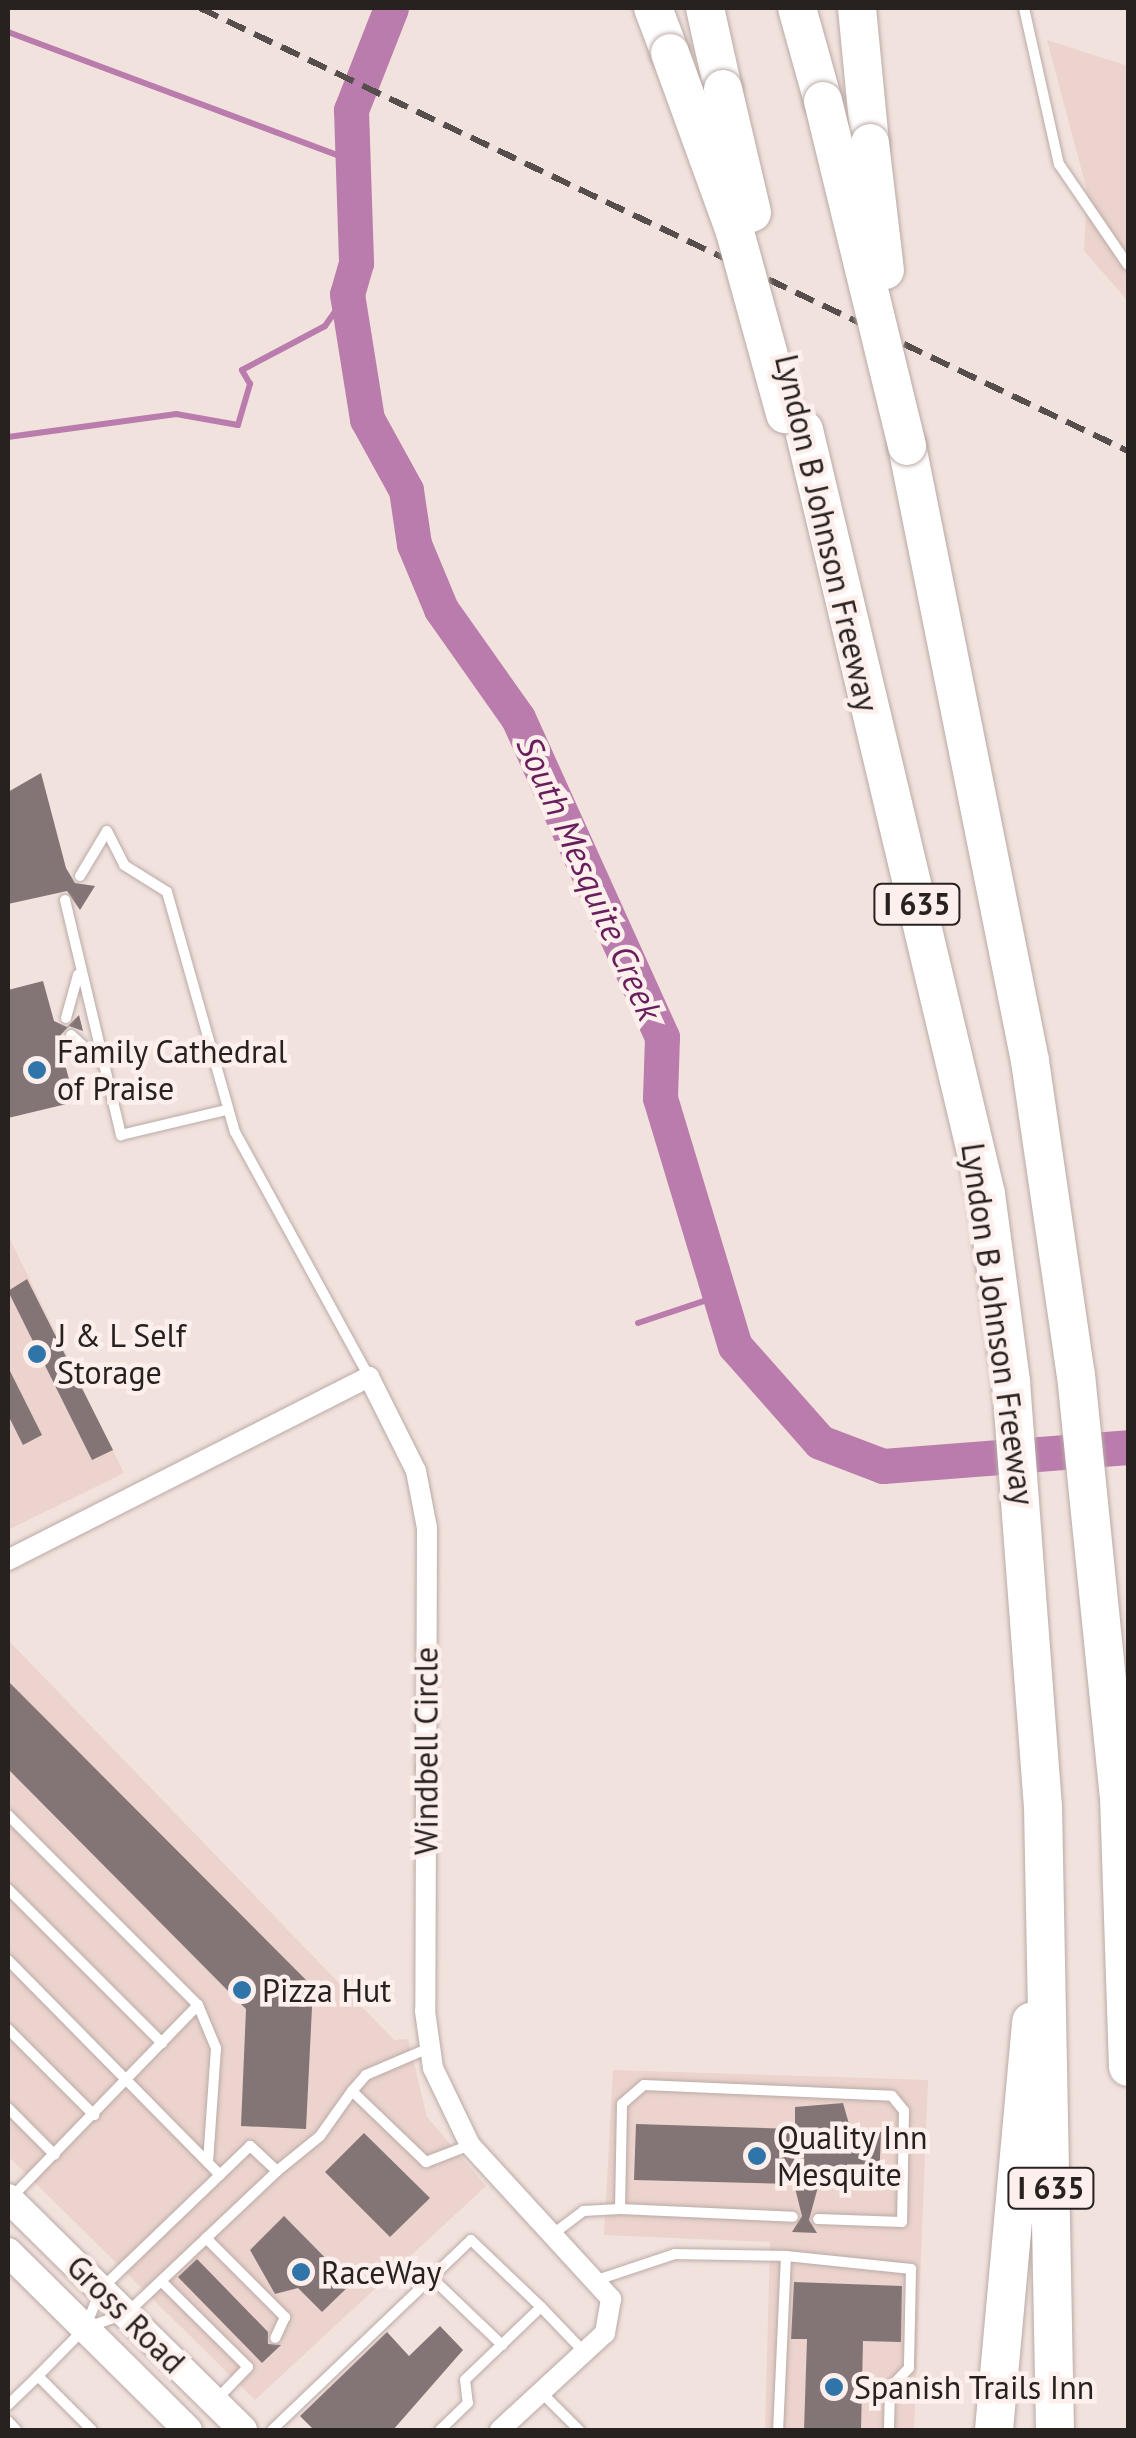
<!DOCTYPE html>
<style>
body{margin:0}
#map{position:relative;width:1136px;height:2438px;overflow:hidden;background:#f2e2dd;font-family:"PT Sans",sans-serif}
div>[style]{position:absolute}
[style*='--x']{left:calc(var(--x)*1px);top:calc(var(--y)*1px);width:calc(var(--w)*1px);rotate:calc(var(--a)*1deg)}
.built>*{inset:0;background:#ecd3cd}
.stream>*{height:6px;margin:-3px;padding:0 3px;transform-origin:3px;border-radius:3px;background:#ba7cac}
.river>*{height:35px;margin:-17.5px;padding:0 17.5px;transform-origin:17.5px;border-radius:17.5px;background:#ba7cac}
.building>*{inset:0;background:#837476}
.roads{filter:drop-shadow(0 0 2px #baaaa6) drop-shadow(0 0 2px #baaaa6)}
.service>*{height:10px;margin:-5px;padding:0 5px;transform-origin:5px;border-radius:5px;background:#fff}
.minor>*{height:20px;margin:-10px;padding:0 10px;transform-origin:10px;border-radius:10px;background:#fff}
.secondary>*{height:28px;margin:-14px;padding:0 14px;transform-origin:14px;border-radius:14px;background:#fff}
.motorway>*{height:38px;margin:-19px;padding:0 19px;transform-origin:19px;border-radius:19px;background:#fff}
.rail>*{height:6px;margin-top:-3px;transform-origin:0;background:repeating-linear-gradient(90deg,#564e4c 0 20px,transparent 0 30px)}
.bridges{filter:drop-shadow(0 0 2px #baaaa6) drop-shadow(0 0 2px #baaaa6)}
.motorway-bridge>*{height:38px;margin:-19px;padding:0 19px;transform-origin:19px;border-radius:19px;background:#fff}
.dots>*{width:28px;height:28px;translate:-50% -50%;box-sizing:border-box;border:5px solid #fdf0ec;border-radius:50%}
span{translate:-50% -50%;white-space:nowrap;text-align:center;line-height:1.15;-webkit-text-stroke:9px #fdf0ec;paint-order:stroke}
.shield-label span{padding:2px 8px;background:#fdf0ec;border:2px solid;border-radius:8px;-webkit-text-stroke-width:0}
.shield-label{font-size:30px;color:#272120;font-weight:700}
.street-label{font-size:32px;color:#272120}
.poi-label{font-size:32px;color:#272120}
.left{translate:0 -50%;text-align:left}
.water-label{font-size:35px;color:#681e5c;font-style:italic}
.frame{position:absolute;inset:0;border:10px solid #272120;pointer-events:none}
</style>
<div id="map">
<div class="built">
<i style="clip-path:polygon(1047px 40px,1128px 66px,1128px 301px,1084px 251px,1087px 191px)"></i>
<i style="clip-path:polygon(8px 1235px,124px 1473px,8px 1530px)"></i>
<i style="clip-path:polygon(8px 1640px,394px 2040px,408px 2039px,427px 2117px,486px 2186px,255px 2400px,8px 2156px)"></i>
<i style="clip-path:polygon(613px 2070px,928px 2080px,914px 2430px,765px 2430px,770px 2242px,604px 2235px)"></i>
</div>
<div class="stream">
<i style="--x:8;--y:32;--w:366;--a:20.5"></i>
<i style="--x:8;--y:437;--w:170;--a:-7.8"></i>
<i style="--x:176;--y:414;--w:63;--a:10.1"></i>
<i style="--x:238;--y:425;--w:43;--a:-73.7"></i>
<i style="--x:250;--y:384;--w:16;--a:-120"></i>
<i style="--x:242;--y:370;--w:94;--a:-27.9"></i>
<i style="--x:325;--y:326;--w:39;--a:-55"></i>
<i style="--x:638;--y:1323;--w:92;--a:-18.4"></i>
</div>
<div class="river">
<i style="--x:391;--y:8;--w:110;--a:111.4"></i>
<i style="--x:351;--y:110;--w:153;--a:88.1"></i>
<i style="--x:356;--y:263;--w:32;--a:106"></i>
<i style="--x:347;--y:294;--w:127;--a:80.9"></i>
<i style="--x:367;--y:419;--w:81;--a:61.2"></i>
<i style="--x:406;--y:490;--w:55;--a:81.6"></i>
<i style="--x:414;--y:544;--w:70;--a:67.4"></i>
<i style="--x:441;--y:609;--w:133;--a:54.8"></i>
<i style="--x:518;--y:718;--w:350;--a:65.7"></i>
<i style="--x:662;--y:1037;--w:61;--a:91.9"></i>
<i style="--x:660;--y:1098;--w:259;--a:73.2"></i>
<i style="--x:735;--y:1346;--w:128;--a:48.5"></i>
<i style="--x:820;--y:1442;--w:67;--a:20.9"></i>
<i style="--x:883;--y:1466;--w:246;--a:-4.4"></i>
</div>
<div class="building">
<i style="clip-path:polygon(41px 773px,66px 868px,75px 883px,95px 886px,80px 910px,67px 891px,8px 904px,8px 792px)"></i>
<i style="clip-path:polygon(43px 981px,54px 1021px,67px 1027px,79px 1015px,83px 1031px,69px 1026px,58px 1038px,75px 1102px,8px 1118px,8px 990px)"></i>
<i style="clip-path:polygon(27px 1279px,113px 1450px,92px 1460px,8px 1291px)"></i>
<i style="clip-path:polygon(8px 1367px,42px 1435px,23px 1445px,8px 1415px)"></i>
<i style="clip-path:polygon(8px 1681px,313px 1987px,306px 2129px,241px 2126px,246px 2009px,8px 1769px)"></i>
<i style="clip-path:polygon(843px 2103px,851px 2131px,881px 2132px,879px 2184px,819px 2183px,809px 2220px,817px 2233px,792px 2232px,802px 2216px,794px 2184px,634px 2180px,636px 2124px,795px 2129px,795px 2107px)"></i>
<i style="clip-path:polygon(364px 2133px,430px 2198px,390px 2237px,325px 2172px)"></i>
<i style="clip-path:polygon(284px 2216px,351px 2284px,322px 2312px,298px 2288px,275px 2294px,250px 2250px)"></i>
<i style="clip-path:polygon(197px 2259px,268px 2332px,268px 2344px,281px 2345px,262px 2363px,178px 2277px)"></i>
<i style="clip-path:polygon(794px 2282px,902px 2286px,901px 2342px,863px 2341px,861px 2430px,804px 2430px,807px 2339px,791px 2339px)"></i>
<i style="clip-path:polygon(440px 2326px,463px 2350px,393px 2430px,314px 2430px,300px 2416px,387px 2332px,409px 2356px)"></i>
</div>
<div class="roads">
<div class="service">
<i style="--x:1024;--y:8;--w:160;--a:77.4"></i>
<i style="--x:1059;--y:164;--w:122;--a:55.7"></i>
<i style="--x:107;--y:831;--w:38;--a:63"></i>
<i style="--x:124;--y:865;--w:51;--a:32.1"></i>
<i style="--x:167;--y:892;--w:249;--a:74.2"></i>
<i style="--x:235;--y:1132;--w:279;--a:61.3"></i>
<i style="--x:80;--y:876;--w:52;--a:-59"></i>
<i style="--x:65;--y:900;--w:242;--a:76.6"></i>
<i style="--x:121;--y:1135;--w:108;--a:-13.4"></i>
<i style="--x:66;--y:1018;--w:45;--a:-74.4"></i>
<i style="--x:71;--y:1035;--w:42;--a:42.1"></i>
<i style="--x:8;--y:1815;--w:269;--a:45"></i>
<i style="--x:198;--y:2005;--w:270;--a:134.1"></i>
<i style="--x:8;--y:1889;--w:218;--a:45"></i>
<i style="--x:8;--y:1960;--w:302;--a:45.4"></i>
<i style="--x:198;--y:2005;--w:47;--a:67.3"></i>
<i style="--x:216;--y:2048;--w:115;--a:94"></i>
<i style="--x:8;--y:2029;--w:122;--a:45"></i>
<i style="--x:429;--y:2048;--w:69;--a:156.8"></i>
<i style="--x:366;--y:2075;--w:21;--a:131"></i>
<i style="--x:352;--y:2091;--w:103;--a:43.8"></i>
<i style="--x:426;--y:2162;--w:47;--a:-21.1"></i>
<i style="--x:8;--y:2108;--w:66;--a:45"></i>
<i style="--x:277;--y:2171;--w:55;--a:-39.1"></i>
<i style="--x:320;--y:2136;--w:55;--a:-54.6"></i>
<i style="--x:620;--y:2209;--w:173;--a:2.6"></i>
<i style="--x:553;--y:2234;--w:38;--a:-37"></i>
<i style="--x:583;--y:2211;--w:37;--a:-3"></i>
<i style="--x:620;--y:2209;--w:105;--a:-88.9"></i>
<i style="--x:622;--y:2104;--w:29;--a:-41"></i>
<i style="--x:644;--y:2085;--w:248;--a:2.5"></i>
<i style="--x:892;--y:2096;--w:19;--a:51"></i>
<i style="--x:904;--y:2111;--w:111;--a:91"></i>
<i style="--x:902;--y:2222;--w:84;--a:-178"></i>
<i style="--x:206;--y:2238;--w:112;--a:45"></i>
<i style="--x:285;--y:2317;--w:23;--a:115"></i>
<i style="--x:786;--y:2256;--w:126;--a:5.9"></i>
<i style="--x:911;--y:2269;--w:99;--a:91.2"></i>
<i style="--x:909;--y:2368;--w:28;--a:134"></i>
<i style="--x:890;--y:2388;--w:42;--a:91.4"></i>
<i style="--x:432;--y:2278;--w:97;--a:43.7"></i>
<i style="--x:600;--y:2279;--w:79;--a:-18.4"></i>
<i style="--x:675;--y:2254;--w:111;--a:1"></i>
<i style="--x:786;--y:2256;--w:174;--a:92.6"></i>
<i style="--x:161;--y:2281;--w:122;--a:44.7"></i>
<i style="--x:248;--y:2367;--w:47;--a:134.1"></i>
<i style="--x:541;--y:2307;--w:62;--a:46.3"></i>
<i style="--x:91;--y:2326;--w:38;--a:-20"></i>
<i style="--x:127;--y:2313;--w:207;--a:-43.4"></i>
<i style="--x:277;--y:2171;--w:37;--a:-137"></i>
<i style="--x:250;--y:2146;--w:207;--a:136.2"></i>
<i style="--x:101;--y:2289;--w:42;--a:112.3"></i>
<i style="--x:85;--y:2328;--w:67;--a:134.4"></i>
<i style="--x:38;--y:2376;--w:76;--a:45"></i>
<i style="--x:541;--y:2392;--w:54;--a:45"></i>
<i style="--x:8;--y:2405;--w:42;--a:-44"></i>
<i style="--x:8;--y:2421;--w:12;--a:48"></i>
<i style="--x:272;--y:2430;--w:275;--a:-43.7"></i>
<i style="--x:471;--y:2240;--w:97;--a:43.7"></i>
<i style="--x:541;--y:2307;--w:105;--a:136.2"></i>
<i style="--x:465;--y:2380;--w:23;--a:83"></i>
<i style="--x:468;--y:2403;--w:39;--a:136"></i>
</div>
<div class="minor">
<i style="--x:8;--y:1560;--w:405;--a:-26.9"></i>
<i style="--x:369;--y:1377;--w:105;--a:63.4"></i>
<i style="--x:416;--y:1471;--w:58;--a:79.1"></i>
<i style="--x:427;--y:1528;--w:483;--a:90.2"></i>
<i style="--x:425;--y:2011;--w:58;--a:82"></i>
<i style="--x:433;--y:2068;--w:85;--a:64.3"></i>
<i style="--x:470;--y:2145;--w:209;--a:47.5"></i>
<i style="--x:611;--y:2299;--w:35;--a:100"></i>
<i style="--x:605;--y:2333;--w:143;--a:137.3"></i>
</div>
<div class="secondary">
<i style="--x:8;--y:2198;--w:330;--a:44.6"></i>
<i style="--x:8;--y:2252;--w:253;--a:44.7"></i>
</div>
<div class="motorway">
<i style="--x:653;--y:8;--w:48;--a:69.3"></i>
<i style="--x:705;--y:8;--w:83;--a:77.5"></i>
<i style="--x:797;--y:8;--w:97;--a:74.4"></i>
<i style="--x:857;--y:8;--w:136;--a:84.5"></i>
<i style="--x:804;--y:430;--w:785;--a:76.6"></i>
<i style="--x:986;--y:1194;--w:190;--a:82.4"></i>
<i style="--x:1011;--y:1382;--w:425;--a:85.7"></i>
<i style="--x:1043;--y:1806;--w:624;--a:88.9"></i>
<i style="--x:907;--y:446;--w:627;--a:78.69"></i>
<i style="--x:1030;--y:1061;--w:317;--a:81.7"></i>
<i style="--x:1076;--y:1375;--w:423;--a:84.2"></i>
<i style="--x:1119;--y:1796;--w:271;--a:88.1"></i>
<i style="--x:994;--y:2430;--w:410;--a:-84.8"></i>
</div>
</div>
<div class="rail">
<i style="--x:200;--y:8;--w:1028;--a:25.52"></i>
</div>
<div class="bridges">
<div class="motorway-bridge">
<i style="--x:670;--y:53;--w:190;--a:70"></i>
<i style="--x:735;--y:232;--w:189;--a:74.6"></i>
<i style="--x:723;--y:89;--w:127;--a:76.8"></i>
<i style="--x:823;--y:101;--w:355;--a:76.3"></i>
<i style="--x:870;--y:143;--w:128;--a:83.3"></i>
</div>
</div>
<div class="dots">
<i style="left:37px;top:1070px;background:#3075aa"></i>
<i style="left:37px;top:1354px;background:#3075aa"></i>
<i style="left:242px;top:1990px;background:#3075aa"></i>
<i style="left:757px;top:2156px;background:#3075aa"></i>
<i style="left:301px;top:2272px;background:#3075aa"></i>
<i style="left:834px;top:2387px;background:#3075aa"></i>
</div>
<div class="shield-label">
<span style="left:917px;top:904px">I 635</span>
<span style="left:1051px;top:2188px">I 635</span>
</div>
<div class="street-label">
<span style="left:827px;top:533px;rotate:77deg">Lyndon B Johnson Freeway</span>
<span style="left:998px;top:1324px;rotate:82deg">Lyndon B Johnson Freeway</span>
<span style="left:426px;top:1751px;rotate:-90deg">Windbell Circle</span>
<span style="left:126px;top:2314px;rotate:45deg">Gross Road</span>
</div>
<div class="poi-label">
<span class="left" style="left:57px;top:1070px">Family Cathedral<br>of Praise</span>
<span class="left" style="left:57px;top:1354px">J &amp; L Self<br>Storage</span>
<span class="left" style="left:262px;top:1990px">Pizza Hut</span>
<span class="left" style="left:777px;top:2156px">Quality Inn<br>Mesquite</span>
<span class="left" style="left:321px;top:2272px">RaceWay</span>
<span class="left" style="left:854px;top:2387px">Spanish Trails Inn</span>
</div>
<div class="water-label">
<span style="left:590px;top:878px;rotate:66deg">South Mesquite Creek</span>
</div>
<div class="frame"></div>
</div>
